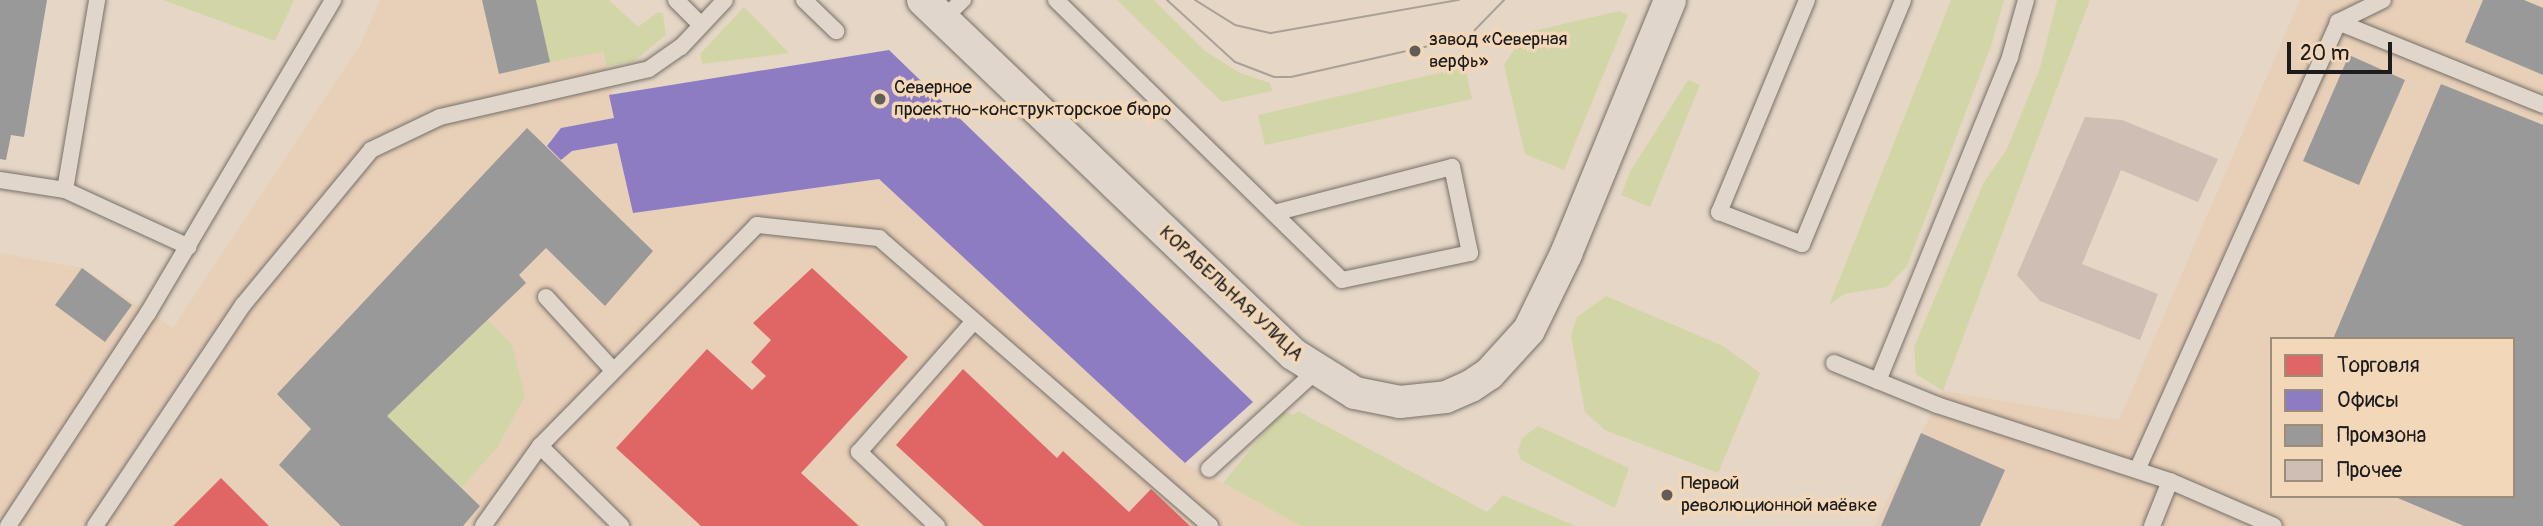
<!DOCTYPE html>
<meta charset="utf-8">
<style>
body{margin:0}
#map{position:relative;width:2543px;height:526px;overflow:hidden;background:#e5d6c6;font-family:Pangolin,sans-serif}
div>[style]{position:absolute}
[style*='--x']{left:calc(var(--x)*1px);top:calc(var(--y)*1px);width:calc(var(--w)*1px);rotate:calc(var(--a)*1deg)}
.built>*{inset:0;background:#e8cfb8}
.green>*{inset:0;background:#d2d6a6}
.shops>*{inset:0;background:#e06666}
.offices>*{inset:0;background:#8e7cc3}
.industry>*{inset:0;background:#999}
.building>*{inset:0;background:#cebeb3}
.roads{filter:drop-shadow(0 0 2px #767068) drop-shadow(0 0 2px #767068)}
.lane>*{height:16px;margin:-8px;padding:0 8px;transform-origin:8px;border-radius:8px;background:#e0d6cb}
.street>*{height:32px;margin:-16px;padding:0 16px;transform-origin:16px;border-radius:16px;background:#e0d6cb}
.tram>*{height:2px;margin:-1px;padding:0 1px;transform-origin:1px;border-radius:1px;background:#a9a097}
.dots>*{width:19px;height:19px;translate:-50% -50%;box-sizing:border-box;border:4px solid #f2d7b9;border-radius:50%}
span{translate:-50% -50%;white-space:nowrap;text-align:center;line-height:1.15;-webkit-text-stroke:7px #f2d7b9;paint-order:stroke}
.poi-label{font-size:19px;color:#1c1c1c}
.left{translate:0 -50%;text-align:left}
.street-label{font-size:19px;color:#1c1c1c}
.legend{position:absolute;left:2270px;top:337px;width:245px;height:161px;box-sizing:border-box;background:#f2d7b9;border:2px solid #9c8c7a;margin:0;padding:9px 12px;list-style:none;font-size:21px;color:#1c1c1c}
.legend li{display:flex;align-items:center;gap:14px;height:35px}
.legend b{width:35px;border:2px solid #9c8c7a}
.scale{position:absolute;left:2287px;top:42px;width:105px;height:32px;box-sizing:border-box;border:4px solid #1c1c1c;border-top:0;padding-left:9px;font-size:21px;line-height:24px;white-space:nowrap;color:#1c1c1c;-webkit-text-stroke:5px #f2d7b9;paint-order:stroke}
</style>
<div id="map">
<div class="built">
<i style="clip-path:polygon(380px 0,589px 0,612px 92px,633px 213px,879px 179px,1185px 463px,1301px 526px,0 526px,0 253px,82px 268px,173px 328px,361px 44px)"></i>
<i style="clip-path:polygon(evenodd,2300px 0,2543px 0,2543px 526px,1874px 526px,1943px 391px,2119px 420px,2300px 0,2272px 339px,2513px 339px,2513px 496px,2272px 496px,2272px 339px)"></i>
</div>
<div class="green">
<i style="clip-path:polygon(163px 0,294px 0,275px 41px)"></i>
<i style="clip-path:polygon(536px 0,609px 0,638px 27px,658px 12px,663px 14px,666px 35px,634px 61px,606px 66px,603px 52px,550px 62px)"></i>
<i style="clip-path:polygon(1117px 0,1154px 0,1205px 51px,1240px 73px,1270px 83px,1272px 91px,1222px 102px)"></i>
<i style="clip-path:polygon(1951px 0,2004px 0,1991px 46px,1907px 266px,1887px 287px,1844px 294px,1829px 305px)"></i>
<i style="clip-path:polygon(2057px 0,2090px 0,1943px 391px,1916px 374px,1914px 347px,1984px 182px,2007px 149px,2040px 68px)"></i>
<i style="clip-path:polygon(744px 7px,789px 53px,702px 64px,700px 54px)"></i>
<i style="clip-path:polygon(1619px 11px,1628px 15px,1564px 170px,1525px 154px,1504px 65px,1525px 33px)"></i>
<i style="clip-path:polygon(1465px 67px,1472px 99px,1265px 145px,1258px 115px)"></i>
<i style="clip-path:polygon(1688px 80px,1700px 85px,1650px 207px,1621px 195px,1631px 170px)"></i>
<i style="clip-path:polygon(1606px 296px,1723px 346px,1760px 373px,1718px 473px,1605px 430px,1585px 412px,1571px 336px,1577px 317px)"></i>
<i style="clip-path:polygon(488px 320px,512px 345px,525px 396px,497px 448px,461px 488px,387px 416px)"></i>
<i style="clip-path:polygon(1282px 411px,1293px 415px,1298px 411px,1487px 512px,1503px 495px,1575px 526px,1301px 526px,1223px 483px)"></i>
<i style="clip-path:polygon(1538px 426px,1629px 468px,1615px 508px,1521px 460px,1518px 451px,1522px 438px)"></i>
</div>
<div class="shops">
<i style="clip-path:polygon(812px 268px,908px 357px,801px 473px,859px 526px,701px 526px,616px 448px,707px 349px,752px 390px,766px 376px,751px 362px,771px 340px,753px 323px)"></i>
<i style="clip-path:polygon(963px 369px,1057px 458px,1063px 451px,1129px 512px,1151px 489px,1190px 526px,984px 526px,896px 445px)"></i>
<i style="clip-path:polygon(221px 478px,269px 526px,173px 526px)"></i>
</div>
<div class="offices">
<i style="clip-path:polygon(889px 50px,1253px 402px,1185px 463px,879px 179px,633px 213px,617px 143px,572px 151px,561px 160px,547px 146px,561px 128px,614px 118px,609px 95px)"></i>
</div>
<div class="industry">
<i style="clip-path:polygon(0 0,47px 0,24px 137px,11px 135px,6px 160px,0 159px)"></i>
<i style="clip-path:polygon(482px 0,536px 0,550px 62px,499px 74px)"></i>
<i style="clip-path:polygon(2483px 0,2524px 0,2543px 8px,2543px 75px,2465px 42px)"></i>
<i style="clip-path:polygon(2349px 55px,2405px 80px,2359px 185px,2303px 161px)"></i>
<i style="clip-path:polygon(2441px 84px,2543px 125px,2543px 526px,2464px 526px,2393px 496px,2513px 496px,2513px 339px,2333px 339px)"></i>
<i style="clip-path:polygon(527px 128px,653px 251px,605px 306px,546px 248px,519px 275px,526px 283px,387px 416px,480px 506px,463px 526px,341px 526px,279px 465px,311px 429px,277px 394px)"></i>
<i style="clip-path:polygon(82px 268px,132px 305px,105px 342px,55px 305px)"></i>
<i style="clip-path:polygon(1921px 433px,2005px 470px,1980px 526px,1881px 526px)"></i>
</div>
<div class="building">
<i style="clip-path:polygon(2085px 117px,2122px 120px,2218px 159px,2198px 202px,2121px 170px,2082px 264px,2158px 294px,2140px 340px,2040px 301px,2017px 275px)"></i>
</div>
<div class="roads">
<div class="lane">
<i style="--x:676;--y:0;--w:35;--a:45"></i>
<i style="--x:804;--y:0;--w:45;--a:44.1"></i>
<i style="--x:1056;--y:0;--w:400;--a:44.4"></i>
<i style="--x:1342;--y:280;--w:131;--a:-11.9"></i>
<i style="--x:1470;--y:253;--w:88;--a:-101.8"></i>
<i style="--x:1452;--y:167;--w:184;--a:165.5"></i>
<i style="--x:1807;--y:0;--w:230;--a:112.5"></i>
<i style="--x:1719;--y:212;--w:89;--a:21.1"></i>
<i style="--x:1802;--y:244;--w:264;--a:-67.5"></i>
<i style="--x:943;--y:19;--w:28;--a:-44"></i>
<i style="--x:2338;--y:22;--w:221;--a:22"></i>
<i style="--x:0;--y:180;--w:66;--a:8.7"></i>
<i style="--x:65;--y:190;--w:136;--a:24.7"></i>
<i style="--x:65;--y:190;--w:193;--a:-80.4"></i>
<i style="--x:546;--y:297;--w:99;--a:47.5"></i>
<i style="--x:1834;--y:363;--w:111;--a:22.2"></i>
<i style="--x:1937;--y:405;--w:245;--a:18.1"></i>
<i style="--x:1878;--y:381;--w:350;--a:-67.8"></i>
<i style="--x:2010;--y:57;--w:59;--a:-74.3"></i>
<i style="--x:540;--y:446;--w:114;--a:44.6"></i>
<i style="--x:2138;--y:468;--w:489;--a:-65.8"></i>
<i style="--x:2338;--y:22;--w:50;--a:-26.1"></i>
<i style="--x:1209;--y:469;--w:145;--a:-42.5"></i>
<i style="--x:8;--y:526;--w:255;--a:-56.7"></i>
<i style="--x:148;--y:313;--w:364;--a:-59.4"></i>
<i style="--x:95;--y:526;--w:266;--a:-56.2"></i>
<i style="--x:243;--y:305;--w:201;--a:-50.4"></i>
<i style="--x:371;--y:150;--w:76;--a:-25.6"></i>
<i style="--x:440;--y:117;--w:214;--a:-12.9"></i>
<i style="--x:649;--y:69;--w:39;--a:-35"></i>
<i style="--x:681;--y:47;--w:64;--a:-46.9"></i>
<i style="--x:483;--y:526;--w:98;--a:-54.5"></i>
<i style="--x:540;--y:446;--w:310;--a:-45.5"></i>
<i style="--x:757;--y:225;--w:123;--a:6.1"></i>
<i style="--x:879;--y:238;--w:439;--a:41"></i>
<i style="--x:937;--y:526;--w:108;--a:-136.5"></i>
<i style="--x:859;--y:452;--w:174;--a:-48.7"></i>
<i style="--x:2152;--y:526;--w:48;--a:-68.2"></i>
<i style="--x:2170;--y:481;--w:113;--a:23.4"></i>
</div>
<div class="street">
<i style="--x:923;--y:0;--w:512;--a:43.73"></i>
<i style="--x:1293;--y:354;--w:73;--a:32.2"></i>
<i style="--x:1355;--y:393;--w:46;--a:11.3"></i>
<i style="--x:1400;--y:402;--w:46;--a:-6.2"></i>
<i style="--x:1446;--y:397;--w:27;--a:-24"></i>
<i style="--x:1471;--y:386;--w:22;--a:-34"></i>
<i style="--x:1489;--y:374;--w:59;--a:-47.7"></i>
<i style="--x:1529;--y:330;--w:85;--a:-64"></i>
<i style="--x:1566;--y:254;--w:274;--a:-67.7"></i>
</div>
</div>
<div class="tram">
<i style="--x:1167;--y:0;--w:92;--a:42.4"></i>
<i style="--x:1235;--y:62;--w:42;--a:21"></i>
<i style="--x:1274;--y:77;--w:17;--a:0"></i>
<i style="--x:1291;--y:77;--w:181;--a:-12.7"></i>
<i style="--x:1468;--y:37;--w:52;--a:-45.8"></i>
<i style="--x:1195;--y:0;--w:47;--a:32"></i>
<i style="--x:1235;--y:25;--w:37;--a:13"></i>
<i style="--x:1271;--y:33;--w:191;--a:-10"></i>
</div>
<div class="dots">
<i style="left:1415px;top:51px;background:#625d58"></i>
<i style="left:880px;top:99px;background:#625d58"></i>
<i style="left:1667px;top:495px;background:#625d58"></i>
</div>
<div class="poi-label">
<span class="left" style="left:1429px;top:51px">завод «Северная<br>верфь»</span>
<span class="left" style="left:894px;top:99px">Северное<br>проектно-конструкторское бюро</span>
<span class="left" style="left:1681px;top:495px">Первой<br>революционной маёвке</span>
</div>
<div class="street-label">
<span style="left:1231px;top:294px;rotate:43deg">КОРАБЕЛЬНАЯ УЛИЦА</span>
</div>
<ul class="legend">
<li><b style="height:19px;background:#e06666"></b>Торговля</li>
<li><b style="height:19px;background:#8e7cc3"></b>Офисы</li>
<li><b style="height:19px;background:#999"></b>Промзона</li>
<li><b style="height:19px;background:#cebeb3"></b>Прочее</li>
</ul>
<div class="scale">20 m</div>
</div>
